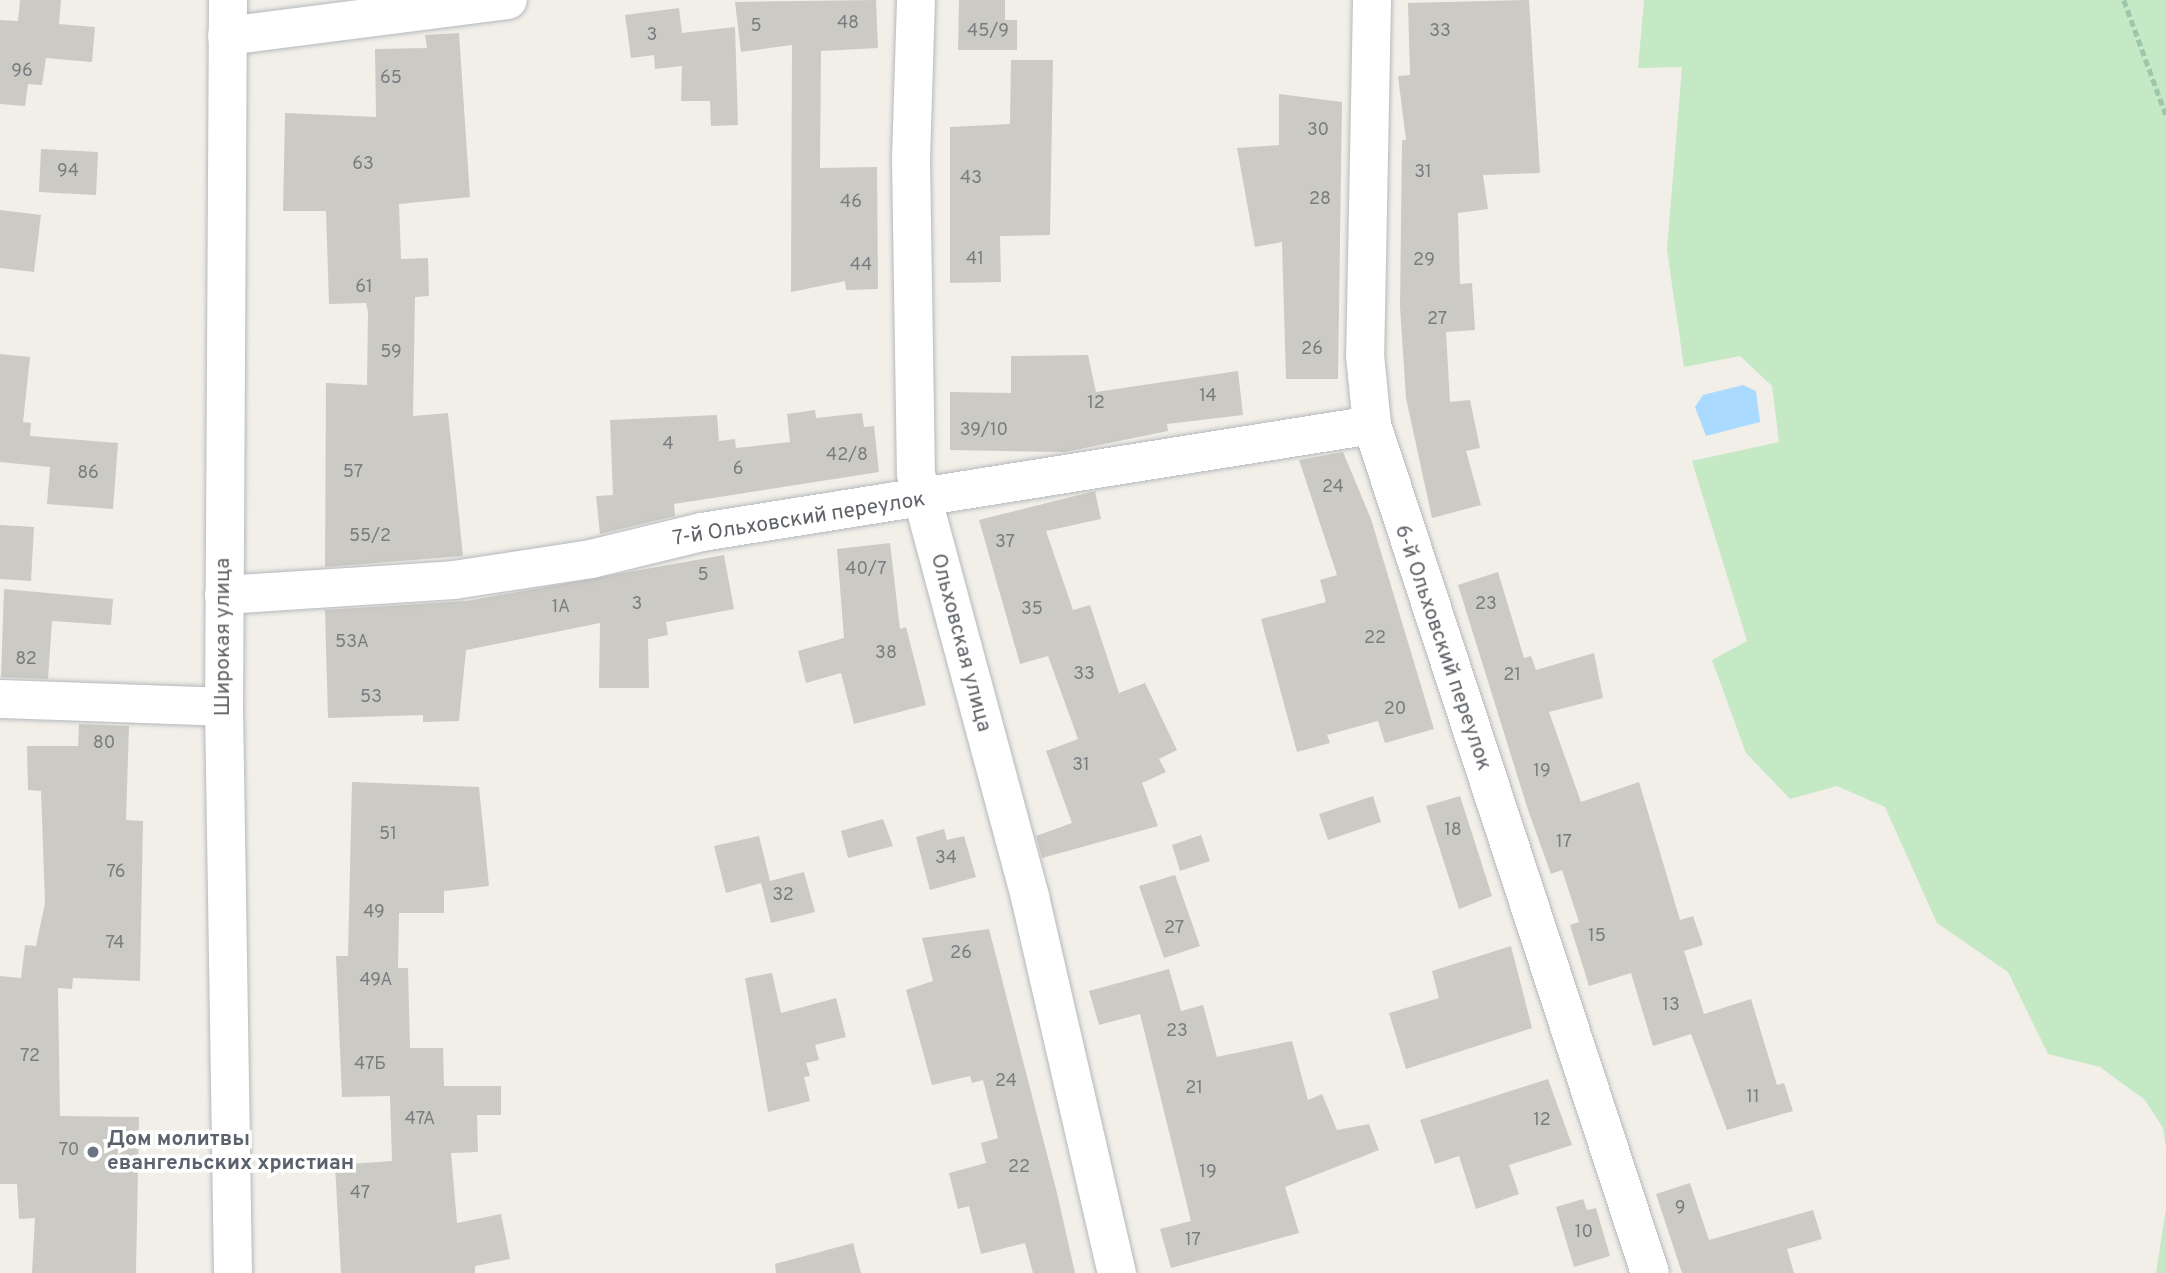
<!DOCTYPE html>
<meta charset="utf-8">
<style>
body{margin:0}
#map{position:relative;width:2166px;height:1273px;overflow:hidden;background:#f1efe8;font-family:Overpass,sans-serif}
div>[style]{position:absolute}
[style*='--x']{left:calc(var(--x)*1px);top:calc(var(--y)*1px);width:calc(var(--w)*1px);rotate:calc(var(--a)*1deg)}
.green>*{inset:0;background:#c5e8c5}
.water>*{inset:0;background:#aadaff}
.building>*{inset:0;background:#cccac5}
.path>*{height:4.5px;margin-top:-2.25px;transform-origin:0;background:repeating-linear-gradient(90deg,#9cc7a9 0 7px,transparent 0 10.5px)}
.roads{filter:drop-shadow(0 0 2px #b5b8bc) drop-shadow(0 0 2px #b5b8bc)}
.minor>*{height:38px;margin:-19px;padding:0 19px;transform-origin:19px;border-radius:19px;background:#fff}
.dots>*{width:19px;height:19px;translate:-50% -50%;box-sizing:border-box;border:4px solid #fff;border-radius:50%}
span{translate:-50% -50%;white-space:nowrap;text-align:center;line-height:1.15;-webkit-text-stroke:7px #fff;paint-order:stroke}
.number-label{font-size:18px;color:#7a7d7f}
.number-label span{-webkit-text-stroke-width:0}
.street-label{font-size:21px;color:#5f6368}
.worship-label{font-size:21px;color:#5b616d;font-weight:700}
.left{translate:0 -50%;text-align:left}
</style>
<div id="map">
<div class="green">
<i style="clip-path:polygon(1644px 0,2166px 0,2166px 1148px,2163px 1128px,2145px 1100px,2100px 1067px,2048px 1054px,2008px 972px,1937px 923px,1885px 807px,1837px 786px,1790px 799px,1746px 753px,1712px 660px,1747px 641px,1692px 461px,1779px 442px,1772px 386px,1740px 356px,1684px 367px,1667px 250px,1682px 67px,1638px 68px)"></i>
<i style="clip-path:polygon(2166px 1209px,2166px 1273px,2156px 1273px)"></i>
</div>
<div class="water">
<i style="clip-path:polygon(1743px 385px,1756px 391px,1760px 422px,1706px 436px,1695px 407px,1703px 395px)"></i>
</div>
<div class="building">
<i style="clip-path:polygon(20px 0,61px 0,59px 24px,95px 27px,92px 62px,46px 58px,42px 85px,28px 84px,25px 106px,0 104px,0 20px,18px 21px)"></i>
<i style="clip-path:polygon(876px 0,878px 48px,821px 51px,820px 168px,877px 167px,878px 289px,846px 290px,845px 281px,791px 292px,792px 45px,741px 52px,735px 2px)"></i>
<i style="clip-path:polygon(959px 0,1005px 0,1005px 20px,1017px 20px,1017px 50px,958px 50px)"></i>
<i style="clip-path:polygon(1529px 0,1540px 173px,1483px 175px,1488px 209px,1458px 213px,1460px 284px,1472px 283px,1475px 330px,1446px 332px,1450px 402px,1470px 400px,1480px 448px,1466px 451px,1481px 505px,1432px 518px,1406px 398px,1400px 307px,1402px 140px,1406px 140px,1398px 76px,1410px 75px,1408px 3px)"></i>
<i style="clip-path:polygon(679px 8px,682px 33px,735px 27px,738px 125px,711px 126px,710px 101px,681px 101px,682px 66px,655px 69px,654px 55px,631px 58px,625px 15px)"></i>
<i style="clip-path:polygon(459px 33px,470px 197px,399px 204px,401px 259px,428px 258px,429px 296px,415px 297px,413px 416px,448px 413px,463px 556px,325px 567px,326px 383px,367px 385px,368px 312px,366px 303px,329px 304px,326px 211px,283px 211px,285px 113px,376px 117px,375px 49px,427px 48px,425px 35px)"></i>
<i style="clip-path:polygon(1011px 60px,1053px 60px,1050px 235px,1000px 236px,1001px 282px,950px 283px,950px 127px,1010px 124px)"></i>
<i style="clip-path:polygon(1279px 94px,1342px 102px,1338px 379px,1286px 379px,1282px 242px,1255px 247px,1237px 148px,1279px 145px)"></i>
<i style="clip-path:polygon(41px 149px,98px 152px,96px 195px,39px 192px)"></i>
<i style="clip-path:polygon(0 210px,41px 215px,34px 272px,0 268px)"></i>
<i style="clip-path:polygon(0 354px,30px 357px,23px 422px,31px 423px,30px 436px,118px 443px,113px 509px,47px 504px,50px 467px,0 462px)"></i>
<i style="clip-path:polygon(1088px 355px,1096px 392px,1238px 371px,1243px 415px,1167px 424px,1168px 431px,1065px 452px,950px 450px,950px 392px,1011px 393px,1011px 356px)"></i>
<i style="clip-path:polygon(815px 410px,816px 418px,862px 413px,864px 427px,874px 426px,879px 472px,674px 504px,675px 516px,600px 534px,596px 496px,613px 495px,610px 420px,717px 415px,719px 441px,735px 439px,736px 448px,790px 442px,787px 414px)"></i>
<i style="clip-path:polygon(1343px 452px,1371px 519px,1434px 729px,1385px 743px,1378px 721px,1327px 735px,1330px 743px,1297px 752px,1261px 619px,1326px 602px,1320px 580px,1337px 575px,1299px 460px)"></i>
<i style="clip-path:polygon(1095px 491px,1101px 519px,1046px 531px,1073px 610px,1090px 605px,1119px 693px,1145px 683px,1177px 750px,1159px 759px,1166px 772px,1142px 783px,1158px 826px,1042px 858px,1036px 836px,1072px 823px,1046px 751px,1078px 739px,1048px 656px,1020px 664px,979px 520px)"></i>
<i style="clip-path:polygon(0 525px,34px 527px,31px 581px,0 579px)"></i>
<i style="clip-path:polygon(890px 543px,900px 629px,906px 627px,926px 705px,854px 724px,841px 673px,806px 683px,798px 651px,844px 638px,837px 549px)"></i>
<i style="clip-path:polygon(724px 555px,734px 609px,666px 622px,668px 635px,648px 639px,649px 688px,599px 688px,600px 623px,466px 650px,459px 721px,423px 722px,423px 715px,328px 718px,325px 610px,467px 601px)"></i>
<i style="clip-path:polygon(1498px 572px,1524px 658px,1531px 656px,1536px 670px,1594px 653px,1603px 698px,1549px 712px,1581px 802px,1639px 782px,1680px 920px,1693px 916px,1703px 945px,1684px 951px,1704px 1014px,1751px 999px,1777px 1085px,1784px 1083px,1793px 1111px,1727px 1130px,1691px 1034px,1653px 1046px,1631px 973px,1589px 986px,1570px 925px,1579px 922px,1562px 870px,1551px 874px,1528px 810px,1458px 585px)"></i>
<i style="clip-path:polygon(4px 589px,113px 599px,111px 625px,52px 621px,48px 679px,1px 677px)"></i>
<i style="clip-path:polygon(79px 724px,129px 726px,126px 820px,143px 821px,140px 981px,73px 978px,72px 989px,58px 988px,60px 1116px,139px 1117px,136px 1273px,32px 1273px,35px 1218px,19px 1219px,17px 1184px,0 1184px,0 976px,21px 978px,25px 945px,36px 946px,45px 903px,41px 791px,28px 790px,27px 746px,78px 746px)"></i>
<i style="clip-path:polygon(352px 782px,479px 787px,489px 886px,444px 891px,444px 913px,399px 913px,398px 968px,408px 968px,410px 1048px,443px 1048px,444px 1086px,501px 1086px,501px 1115px,477px 1115px,478px 1152px,451px 1153px,457px 1223px,501px 1214px,510px 1259px,475px 1266px,475px 1273px,341px 1273px,335px 1165px,392px 1161px,390px 1096px,342px 1097px,336px 956px,348px 956px)"></i>
<i style="clip-path:polygon(1373px 796px,1381px 822px,1328px 840px,1319px 814px)"></i>
<i style="clip-path:polygon(1460px 796px,1492px 896px,1459px 909px,1426px 806px)"></i>
<i style="clip-path:polygon(883px 819px,893px 846px,848px 858px,841px 831px)"></i>
<i style="clip-path:polygon(944px 829px,947px 840px,964px 836px,976px 877px,930px 890px,916px 837px)"></i>
<i style="clip-path:polygon(1201px 835px,1210px 861px,1180px 871px,1172px 845px)"></i>
<i style="clip-path:polygon(759px 836px,770px 881px,804px 872px,815px 912px,771px 923px,761px 883px,726px 893px,714px 846px)"></i>
<i style="clip-path:polygon(1175px 875px,1200px 946px,1164px 958px,1139px 886px)"></i>
<i style="clip-path:polygon(989px 929px,1057px 1193px,1075px 1273px,1033px 1273px,1025px 1243px,981px 1254px,969px 1206px,958px 1209px,949px 1173px,986px 1163px,981px 1143px,998px 1138px,983px 1080px,972px 1083px,970px 1076px,932px 1085px,906px 990px,933px 981px,922px 938px)"></i>
<i style="clip-path:polygon(1511px 946px,1532px 1028px,1406px 1069px,1389px 1013px,1439px 998px,1432px 971px)"></i>
<i style="clip-path:polygon(1169px 969px,1181px 1011px,1203px 1005px,1217px 1057px,1292px 1041px,1308px 1100px,1322px 1094px,1337px 1130px,1369px 1124px,1379px 1150px,1285px 1187px,1299px 1233px,1171px 1268px,1160px 1229px,1191px 1221px,1140px 1014px,1099px 1025px,1089px 991px)"></i>
<i style="clip-path:polygon(772px 973px,781px 1013px,836px 998px,846px 1037px,815px 1045px,819px 1060px,806px 1063px,810px 1076px,804px 1077px,810px 1101px,768px 1112px,745px 978px)"></i>
<i style="clip-path:polygon(1548px 1079px,1572px 1145px,1509px 1165px,1519px 1194px,1476px 1209px,1459px 1156px,1435px 1164px,1420px 1120px)"></i>
<i style="clip-path:polygon(1690px 1183px,1709px 1240px,1813px 1210px,1822px 1239px,1787px 1249px,1794px 1273px,1682px 1273px,1656px 1194px)"></i>
<i style="clip-path:polygon(1583px 1199px,1587px 1210px,1596px 1208px,1610px 1256px,1574px 1267px,1556px 1207px)"></i>
<i style="clip-path:polygon(853px 1243px,861px 1273px,776px 1273px,775px 1264px)"></i>
</div>
<div class="path">
<i style="--x:2124;--y:0;--w:122;--a:69.9"></i>
</div>
<div class="roads">
<div class="minor">
<i style="--x:228;--y:0;--w:707;--a:90.32"></i>
<i style="--x:224;--y:707;--w:566;--a:89.09"></i>
<i style="--x:916;--y:0;--w:159;--a:91.8"></i>
<i style="--x:911;--y:159;--w:315;--a:89.1"></i>
<i style="--x:916;--y:474;--w:438;--a:74.9"></i>
<i style="--x:1030;--y:897;--w:386;--a:77"></i>
<i style="--x:1372;--y:0;--w:355;--a:91.1"></i>
<i style="--x:1365;--y:355;--w:70;--a:84.3"></i>
<i style="--x:1372;--y:425;--w:892;--a:71.85"></i>
<i style="--x:227;--y:36;--w:283;--a:-7.3"></i>
<i style="--x:224;--y:595;--w:230;--a:-3.7"></i>
<i style="--x:454;--y:580;--w:139;--a:-8.7"></i>
<i style="--x:591;--y:559;--w:114;--a:-13.7"></i>
<i style="--x:702;--y:532;--w:678;--a:-9.07"></i>
<i style="--x:0;--y:699;--w:224;--a:2"></i>
</div>
</div>
<div class="dots">
<i style="left:93px;top:1152px;background:#6b7280"></i>
</div>
<div class="number-label">
<span style="left:848px;top:24px">48</span>
<span style="left:756px;top:27px">5</span>
<span style="left:988px;top:32px">45/9</span>
<span style="left:1440px;top:32px">33</span>
<span style="left:652px;top:36px">3</span>
<span style="left:22px;top:72px">96</span>
<span style="left:391px;top:79px">65</span>
<span style="left:1318px;top:131px">30</span>
<span style="left:363px;top:165px">63</span>
<span style="left:68px;top:172px">94</span>
<span style="left:1423px;top:173px">31</span>
<span style="left:971px;top:179px">43</span>
<span style="left:1320px;top:200px">28</span>
<span style="left:851px;top:203px">46</span>
<span style="left:975px;top:260px">41</span>
<span style="left:1424px;top:261px">29</span>
<span style="left:861px;top:266px">44</span>
<span style="left:364px;top:288px">61</span>
<span style="left:1437px;top:320px">27</span>
<span style="left:1312px;top:350px">26</span>
<span style="left:391px;top:353px">59</span>
<span style="left:1208px;top:397px">14</span>
<span style="left:1096px;top:404px">12</span>
<span style="left:984px;top:431px">39/10</span>
<span style="left:668px;top:445px">4</span>
<span style="left:847px;top:456px">42/8</span>
<span style="left:738px;top:470px">6</span>
<span style="left:353px;top:473px">57</span>
<span style="left:88px;top:474px">86</span>
<span style="left:1333px;top:488px">24</span>
<span style="left:370px;top:537px">55/2</span>
<span style="left:1005px;top:543px">37</span>
<span style="left:866px;top:570px">40/7</span>
<span style="left:703px;top:576px">5</span>
<span style="left:637px;top:605px">3</span>
<span style="left:1486px;top:605px">23</span>
<span style="left:561px;top:608px">1А</span>
<span style="left:1032px;top:610px">35</span>
<span style="left:1375px;top:639px">22</span>
<span style="left:352px;top:643px">53А</span>
<span style="left:886px;top:654px">38</span>
<span style="left:26px;top:660px">82</span>
<span style="left:1084px;top:675px">33</span>
<span style="left:1512px;top:676px">21</span>
<span style="left:371px;top:698px">53</span>
<span style="left:1395px;top:710px">20</span>
<span style="left:104px;top:744px">80</span>
<span style="left:1081px;top:766px">31</span>
<span style="left:1542px;top:772px">19</span>
<span style="left:1453px;top:831px">18</span>
<span style="left:388px;top:835px">51</span>
<span style="left:1564px;top:843px">17</span>
<span style="left:946px;top:859px">34</span>
<span style="left:116px;top:873px">76</span>
<span style="left:783px;top:896px">32</span>
<span style="left:374px;top:913px">49</span>
<span style="left:1174px;top:929px">27</span>
<span style="left:1597px;top:937px">15</span>
<span style="left:115px;top:944px">74</span>
<span style="left:961px;top:954px">26</span>
<span style="left:376px;top:981px">49А</span>
<span style="left:1671px;top:1006px">13</span>
<span style="left:1177px;top:1032px">23</span>
<span style="left:30px;top:1057px">72</span>
<span style="left:370px;top:1065px">47Б</span>
<span style="left:1006px;top:1082px">24</span>
<span style="left:1194px;top:1089px">21</span>
<span style="left:1753px;top:1098px">11</span>
<span style="left:420px;top:1120px">47А</span>
<span style="left:1542px;top:1121px">12</span>
<span style="left:69px;top:1151px">70</span>
<span style="left:1019px;top:1168px">22</span>
<span style="left:1208px;top:1173px">19</span>
<span style="left:360px;top:1194px">47</span>
<span style="left:1680px;top:1209px">9</span>
<span style="left:1584px;top:1233px">10</span>
<span style="left:1193px;top:1241px">17</span>
</div>
<div class="street-label">
<span style="left:799px;top:520px;rotate:-9deg">7-й Ольховский переулок</span>
<span style="left:224px;top:637px;rotate:-90deg">Широкая улица</span>
<span style="left:960px;top:643px;rotate:75deg">Ольховская улица</span>
<span style="left:1442px;top:648px;rotate:71deg">6-й Ольховский переулок</span>
</div>
<div class="worship-label">
<span class="left" style="left:107px;top:1152px">Дом молитвы<br>евангельских христиан</span>
</div>
</div>
